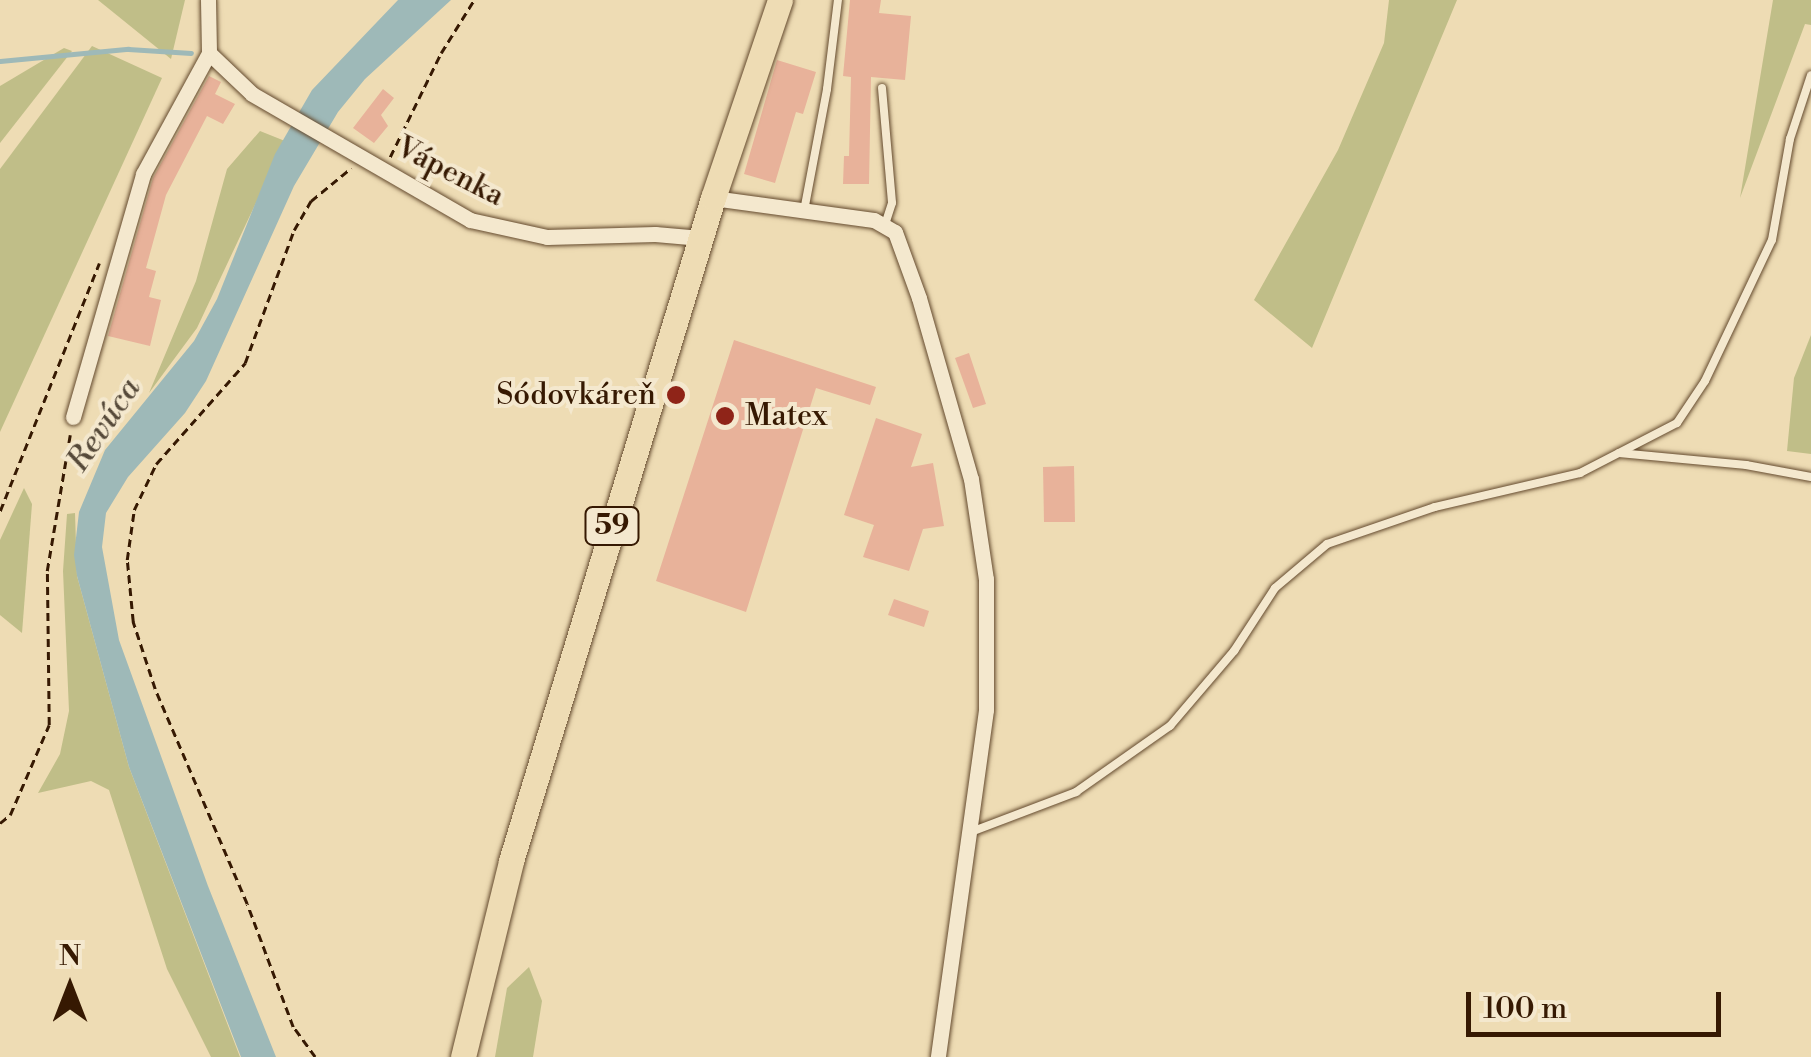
<!DOCTYPE html>
<meta charset="utf-8">
<style>
body{margin:0}
#map{position:relative;width:1811px;height:1057px;overflow:hidden;background:#eedcb4;font-family:"Libre Bodoni",serif}
div>[style]{position:absolute}
[style*='--x']{left:calc(var(--x)*1px);top:calc(var(--y)*1px);width:calc(var(--w)*1px);rotate:calc(var(--a)*1deg)}
.green>*{inset:0;background:#c0be88}
.water>*{inset:0;background:#9eb9b8}
.stream>*{height:5px;margin:-2.5px;padding:0 2.5px;transform-origin:2.5px;border-radius:2.5px;background:#9eb9b8}
.building>*{inset:0;background:#e8b29a}
.path>*{height:2.5px;margin-top:-1.25px;transform-origin:0;background:repeating-linear-gradient(90deg,#361902 0 8px,transparent 0 13px)}
.roads{filter:drop-shadow(0 0 2px #644a2e) drop-shadow(0 0 2px #644a2e)}
.service>*{height:8px;margin:-4px;padding:0 4px;transform-origin:4px;border-radius:4px;background:#f4e8ce}
.minor>*{height:15px;margin:-7.5px;padding:0 7.5px;transform-origin:7.5px;border-radius:7.5px;background:#f4e8ce}
.primary>*{height:25px;margin:-12.5px;padding:0 12.5px;transform-origin:12.5px;border-radius:12.5px;background:#eedcb4}
.dots>*{width:28px;height:28px;translate:-50% -50%;box-sizing:border-box;border:5px solid #f4e8ce;border-radius:50%}
span{translate:-50% -50%;white-space:nowrap;text-align:center;line-height:1.15;-webkit-text-stroke:8px #f4e8ce;paint-order:stroke}
.shield-label span{padding:2px 8px;background:#f4e8ce;border:2px solid;border-radius:8px;-webkit-text-stroke-width:0}
.shield-label{font-size:28px;color:#361902;font-weight:700}
.street-label{font-size:30px;color:#361902}
.poi-label{font-size:30px;color:#361902}
.right{translate:-100% -50%;text-align:right}
.left{translate:0 -50%;text-align:left}
.water-label{font-size:32px;color:#554939;font-style:italic}
.north{position:absolute;left:20px;top:937px;width:100px;height:100px;-webkit-text-stroke:8px #f4e8ce;paint-order:stroke;rotate:0deg;font-size:28px;font-weight:700;line-height:40px;text-align:center;color:#361902}
.north::after{content:'';display:block;margin:auto;width:35px;height:45px;background:#361902;clip-path:polygon(50% 0,100% 100%,50% 72%,0 100%)}
.scale{position:absolute;left:1466px;top:992px;width:255px;height:45px;box-sizing:border-box;border:5px solid #361902;border-top:0;padding-left:12px;font-size:30px;line-height:35px;white-space:nowrap;color:#361902;-webkit-text-stroke:8px #f4e8ce;paint-order:stroke}
</style>
<div id="map">
<div class="green">
<i style="clip-path:polygon(98px 0,185px 0,171px 59px)"></i>
<i style="clip-path:polygon(1389px 0,1457px 0,1312px 348px,1254px 300px,1338px 150px,1384px 43px)"></i>
<i style="clip-path:polygon(1773px 0,1811px 0,1811px 25px,1805px 24px,1740px 198px)"></i>
<i style="clip-path:polygon(92px 46px,162px 78px,0 432px,0 169px)"></i>
<i style="clip-path:polygon(64px 48px,72px 51px,0 143px,0 86px)"></i>
<i style="clip-path:polygon(260px 131px,285px 141px,197px 328px,149px 393px,196px 281px,227px 169px)"></i>
<i style="clip-path:polygon(1811px 335px,1811px 454px,1787px 451px,1794px 378px)"></i>
<i style="clip-path:polygon(24px 488px,32px 504px,22px 633px,0 615px,0 540px)"></i>
<i style="clip-path:polygon(75px 513px,77px 576px,129px 767px,240px 1057px,211px 1057px,167px 969px,109px 790px,91px 781px,38px 793px,60px 754px,69px 711px,63px 571px,67px 514px)"></i>
<i style="clip-path:polygon(529px 967px,542px 1001px,533px 1057px,495px 1057px,507px 988px)"></i>
</div>
<div class="water">
<i style="clip-path:polygon(398px 0,451px 0,365px 79px,338px 112px,294px 186px,206px 381px,185px 413px,128px 477px,106px 513px,102px 547px,119px 640px,208px 886px,276px 1057px,241px 1057px,129px 767px,77px 576px,74px 555px,79px 512px,105px 450px,194px 341px,217px 299px,275px 154px,312px 90px)"></i>
</div>
<div class="stream">
<i style="--x:0;--y:61;--w:129;--a:-5.4"></i>
<i style="--x:128;--y:49;--w:63;--a:3.6"></i>
</div>
<div class="building">
<i style="clip-path:polygon(850px 0,881px 0,879px 13px,911px 16px,905px 80px,871px 77px,869px 184px,843px 184px,844px 156px,849px 156px,851px 77px,843px 76px)"></i>
<i style="clip-path:polygon(777px 60px,816px 72px,803px 114px,796px 112px,775px 183px,744px 174px)"></i>
<i style="clip-path:polygon(209px 76px,221px 82px,215px 94px,235px 104px,223px 124px,207px 116px,166px 195px,146px 268px,156px 271px,149px 297px,161px 300px,150px 346px,108px 336px,153px 178px)"></i>
<i style="clip-path:polygon(383px 89px,394px 98px,381px 115px,388px 126px,374px 143px,353px 128px)"></i>
<i style="clip-path:polygon(734px 340px,876px 387px,870px 405px,816px 388px,746px 612px,656px 581px)"></i>
<i style="clip-path:polygon(969px 353px,986px 404px,973px 408px,955px 358px)"></i>
<i style="clip-path:polygon(876px 418px,922px 434px,911px 467px,933px 463px,944px 526px,923px 529px,909px 571px,863px 557px,874px 525px,844px 515px)"></i>
<i style="clip-path:polygon(1074px 466px,1075px 522px,1044px 522px,1043px 467px)"></i>
<i style="clip-path:polygon(894px 599px,929px 611px,924px 627px,888px 615px)"></i>
</div>
<div class="path">
<i style="--x:390;--y:157;--w:116;--a:-63.9"></i>
<i style="--x:441;--y:53;--w:62;--a:-58.1"></i>
<i style="--x:0;--y:511;--w:267;--a:-68.2"></i>
<i style="--x:0;--y:823;--w:13;--a:-39"></i>
<i style="--x:10;--y:815;--w:98;--a:-66.6"></i>
<i style="--x:49;--y:725;--w:154;--a:-90.7"></i>
<i style="--x:47;--y:571;--w:138;--a:-80.4"></i>
<i style="--x:315;--y:1057;--w:37;--a:-126"></i>
<i style="--x:293;--y:1027;--w:131;--a:-110.5"></i>
<i style="--x:247;--y:904;--w:234;--a:-113.2"></i>
<i style="--x:155;--y:689;--w:71;--a:-108.2"></i>
<i style="--x:133;--y:622;--w:62;--a:-95.5"></i>
<i style="--x:127;--y:560;--w:50;--a:-82"></i>
<i style="--x:134;--y:510;--w:51;--a:-64.4"></i>
<i style="--x:156;--y:464;--w:135;--a:-48.6"></i>
<i style="--x:245;--y:363;--w:142;--a:-69.8"></i>
<i style="--x:294;--y:230;--w:34;--a:-60"></i>
<i style="--x:311;--y:201;--w:52;--a:-39.5"></i>
</div>
<div class="roads">
<div class="service">
<i style="--x:882;--y:88;--w:115;--a:85"></i>
<i style="--x:892;--y:203;--w:23;--a:108"></i>
<i style="--x:804;--y:211;--w:124;--a:-79.3"></i>
<i style="--x:827;--y:89;--w:90;--a:-83"></i>
<i style="--x:1619;--y:453;--w:128;--a:5.4"></i>
<i style="--x:1746;--y:465;--w:66;--a:10.5"></i>
<i style="--x:968;--y:833;--w:116;--a:-20.8"></i>
<i style="--x:1076;--y:792;--w:115;--a:-35.1"></i>
<i style="--x:1170;--y:726;--w:99;--a:-49.5"></i>
<i style="--x:1234;--y:651;--w:75;--a:-56.9"></i>
<i style="--x:1275;--y:588;--w:68;--a:-40.2"></i>
<i style="--x:1327;--y:544;--w:114;--a:-18.9"></i>
<i style="--x:1435;--y:507;--w:149;--a:-13.2"></i>
<i style="--x:1580;--y:473;--w:109;--a:-27.3"></i>
<i style="--x:1677;--y:423;--w:50;--a:-56.3"></i>
<i style="--x:1705;--y:381;--w:156;--a:-64.6"></i>
<i style="--x:1772;--y:240;--w:103;--a:-79.9"></i>
<i style="--x:1790;--y:139;--w:67;--a:-71.8"></i>
</div>
<div class="minor">
<i style="--x:208;--y:0;--w:53;--a:88.9"></i>
<i style="--x:209;--y:53;--w:59;--a:43.6"></i>
<i style="--x:252;--y:94;--w:252;--a:30"></i>
<i style="--x:470;--y:220;--w:79;--a:12.4"></i>
<i style="--x:547;--y:237;--w:108;--a:-1.6"></i>
<i style="--x:655;--y:234;--w:46;--a:5"></i>
<i style="--x:713;--y:198;--w:162;--a:7.8"></i>
<i style="--x:874;--y:220;--w:24;--a:30"></i>
<i style="--x:895;--y:232;--w:70;--a:70"></i>
<i style="--x:919;--y:298;--w:188;--a:74"></i>
<i style="--x:971;--y:479;--w:101;--a:81.5"></i>
<i style="--x:986;--y:579;--w:131;--a:90"></i>
<i style="--x:986;--y:710;--w:350;--a:97.9"></i>
<i style="--x:73;--y:417;--w:253;--a:-73.9"></i>
<i style="--x:143;--y:174;--w:138;--a:-61.4"></i>
</div>
<div class="primary">
<i style="--x:463;--y:1057;--w:202;--a:-76.2"></i>
<i style="--x:511;--y:861;--w:693;--a:-73.06"></i>
<i style="--x:713;--y:198;--w:209;--a:-71.3"></i>
</div>
</div>
<div class="dots">
<i style="left:676px;top:395px;background:#8f2418"></i>
<i style="left:725px;top:416px;background:#8f2418"></i>
</div>
<div class="shield-label">
<span style="left:612px;top:526px">59</span>
</div>
<div class="street-label">
<span style="left:450px;top:172px;rotate:27deg">Vápenka</span>
</div>
<div class="poi-label">
<span class="right" style="left:656px;top:395px">Sódovkáreň</span>
<span class="left" style="left:745px;top:416px">Matex</span>
</div>
<div class="water-label">
<span style="left:104px;top:425px;rotate:-56deg">Revúca</span>
</div>
<div class="north">N</div>
<div class="scale">100 m</div>
</div>
